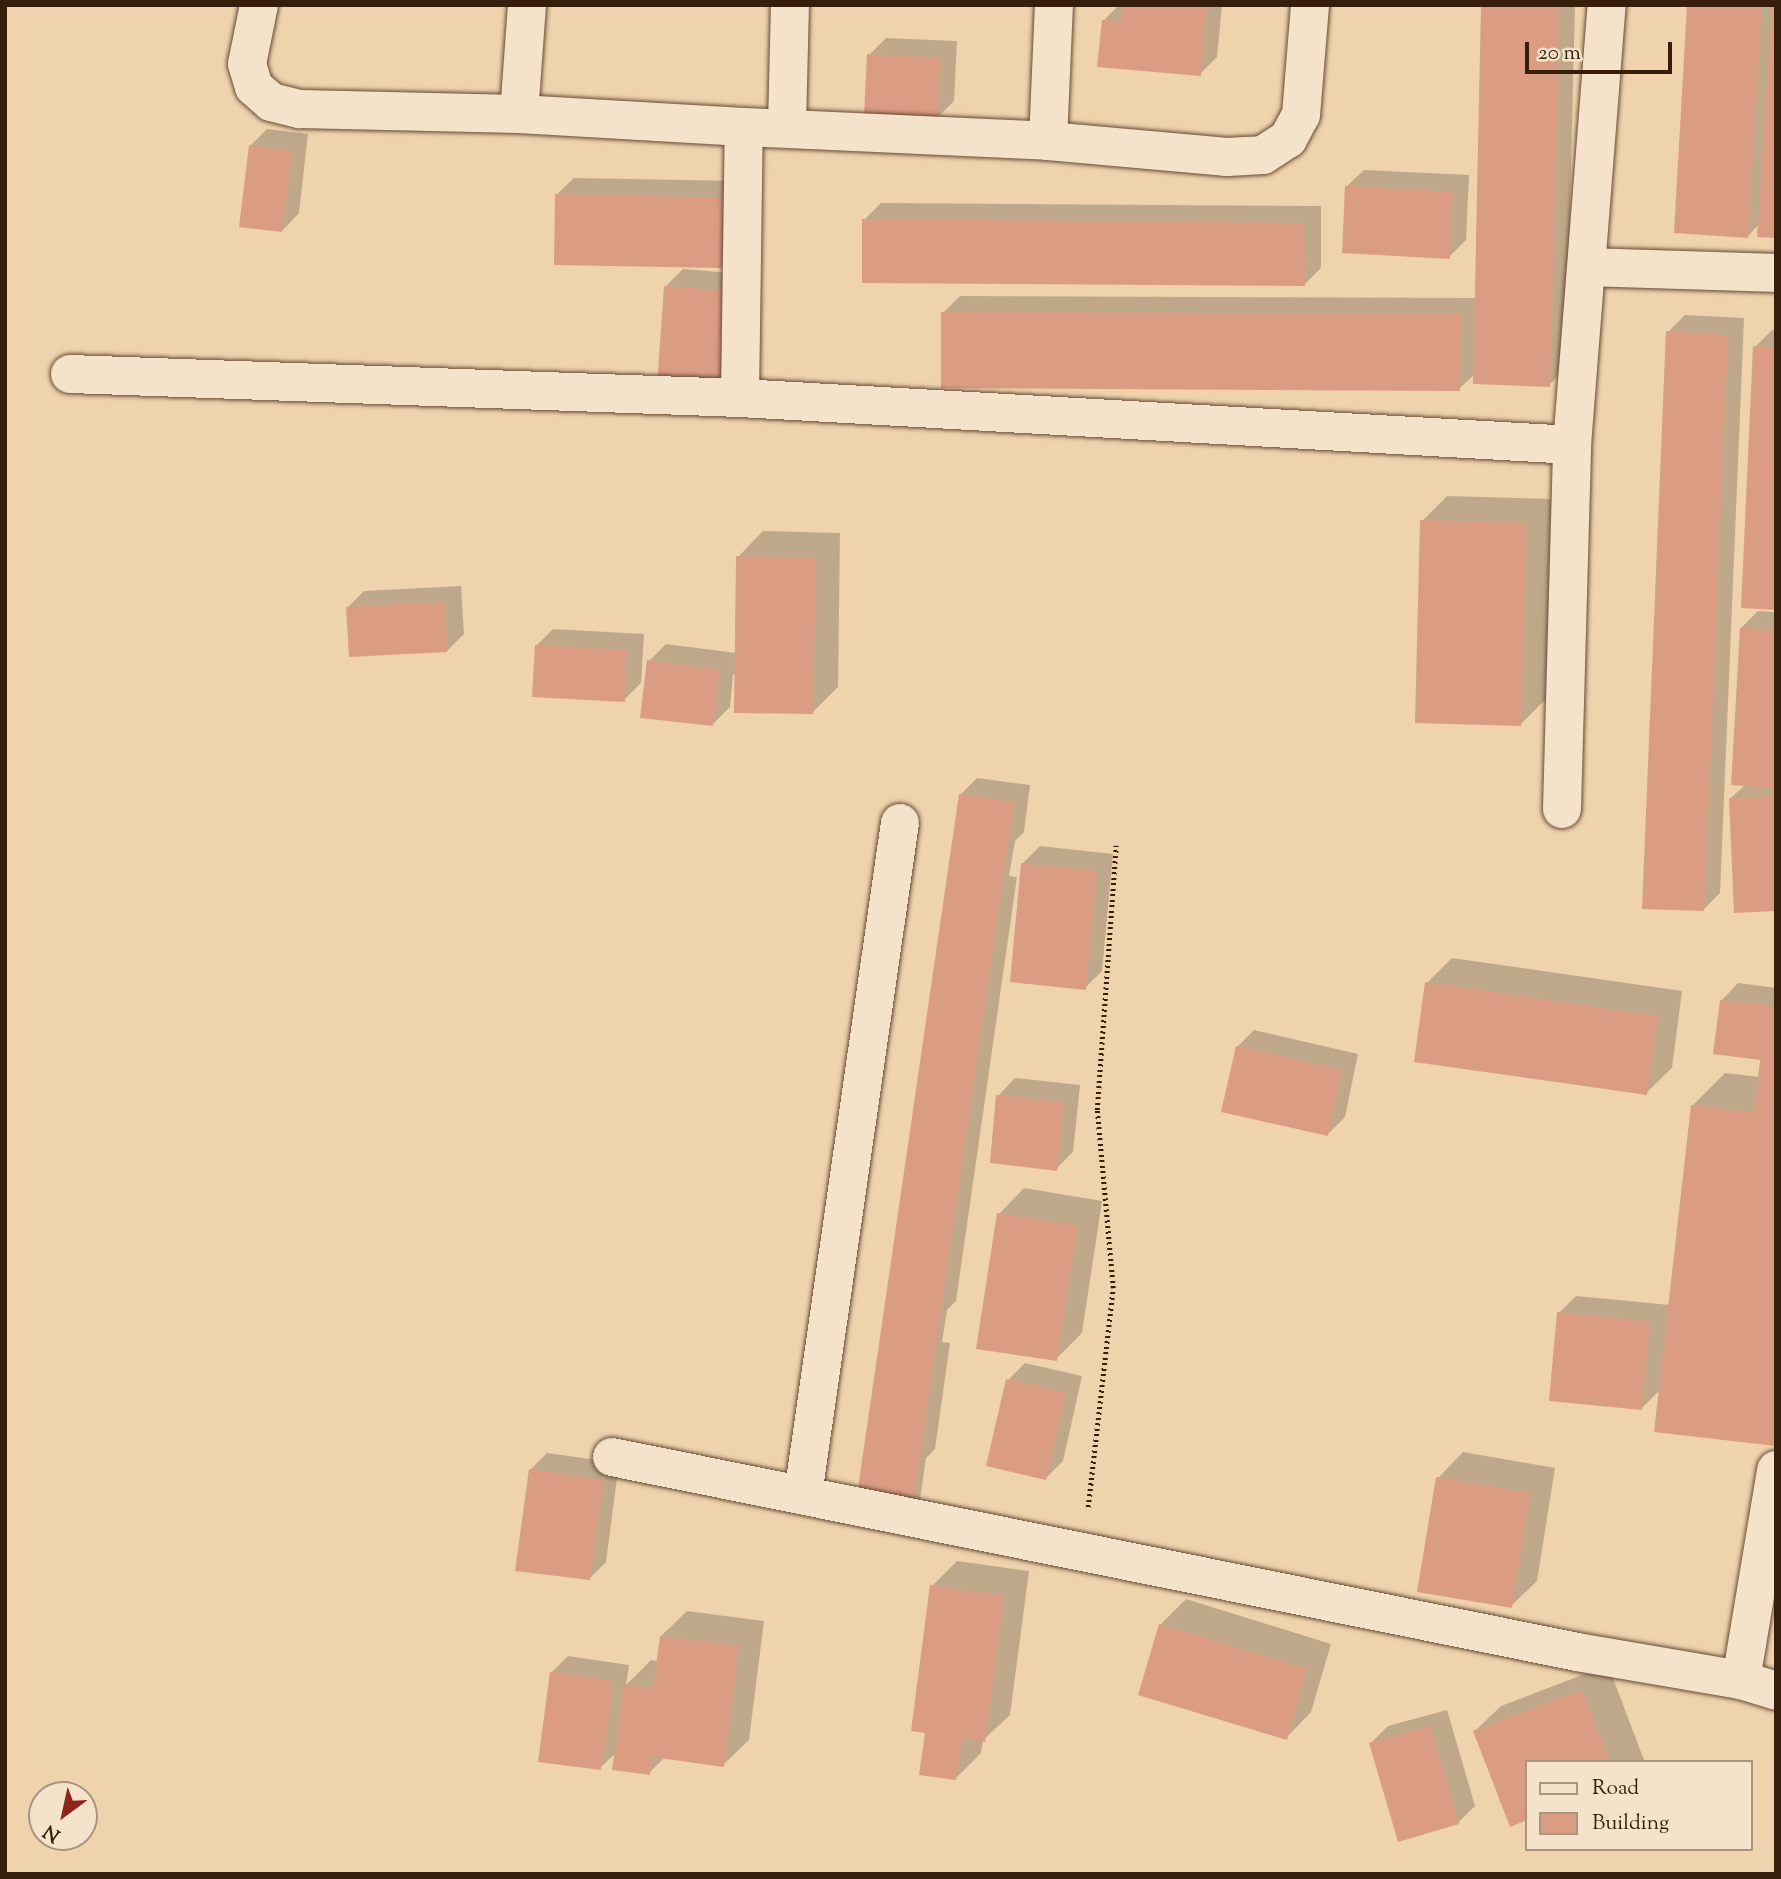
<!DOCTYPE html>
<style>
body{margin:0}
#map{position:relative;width:1781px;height:1879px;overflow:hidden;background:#efd3ad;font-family:"Sorts Mill Goudy",serif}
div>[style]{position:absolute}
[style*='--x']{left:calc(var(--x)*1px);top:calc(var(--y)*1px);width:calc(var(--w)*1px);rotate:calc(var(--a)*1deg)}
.shadow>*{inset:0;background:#0003}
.building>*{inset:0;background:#db9c84}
.path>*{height:4.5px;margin-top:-2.25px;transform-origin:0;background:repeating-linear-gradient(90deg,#371e0b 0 2px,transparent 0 5.5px)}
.roads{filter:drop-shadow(0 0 2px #654b34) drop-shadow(0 0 2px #654b34)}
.street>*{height:38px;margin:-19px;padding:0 19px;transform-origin:19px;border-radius:19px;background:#f5e2ca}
span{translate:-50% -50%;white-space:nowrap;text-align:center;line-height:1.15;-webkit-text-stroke:6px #f5e2ca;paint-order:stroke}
.frame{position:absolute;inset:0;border:7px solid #371e0b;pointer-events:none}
.legend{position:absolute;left:1525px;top:1760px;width:228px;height:91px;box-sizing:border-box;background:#f5e2ca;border:2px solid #a9947e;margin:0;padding:9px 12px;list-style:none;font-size:21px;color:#371e0b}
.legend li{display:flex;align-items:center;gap:14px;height:35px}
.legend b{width:35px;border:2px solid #a9947e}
.north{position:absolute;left:28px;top:1781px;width:70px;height:70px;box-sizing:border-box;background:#f5e2ca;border:2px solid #a9947e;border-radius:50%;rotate:213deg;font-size:19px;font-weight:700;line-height:28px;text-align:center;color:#371e0b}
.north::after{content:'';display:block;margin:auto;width:24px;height:32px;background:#8f2418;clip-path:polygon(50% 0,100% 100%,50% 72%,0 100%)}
.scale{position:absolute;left:1525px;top:42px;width:147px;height:32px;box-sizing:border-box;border:4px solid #371e0b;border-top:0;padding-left:9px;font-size:21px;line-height:24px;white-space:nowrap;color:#371e0b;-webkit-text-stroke:5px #f5e2ca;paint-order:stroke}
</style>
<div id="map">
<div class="shadow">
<i style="clip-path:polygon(1119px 5px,1222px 5px,1217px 57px,1200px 74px,1103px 21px)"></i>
<i style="clip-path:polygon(1484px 5px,1575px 5px,1566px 368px,1549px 385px,1475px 374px,1459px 389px,943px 313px,960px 296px,1477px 298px)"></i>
<i style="clip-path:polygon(1689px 5px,1776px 5px,1760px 223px,1748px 236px)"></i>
<i style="clip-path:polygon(886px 38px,957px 41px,954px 101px,937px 118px,869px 55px)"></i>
<i style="clip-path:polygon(267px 129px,308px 134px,299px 213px,282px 231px,250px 146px)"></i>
<i style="clip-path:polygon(1364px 170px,1469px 175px,1466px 240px,1449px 257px,1346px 187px)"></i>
<i style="clip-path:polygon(574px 178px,739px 181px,738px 249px,721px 266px,556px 195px)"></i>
<i style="clip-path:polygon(881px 203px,1321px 206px,1321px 268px,1304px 285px,864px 220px)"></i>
<i style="clip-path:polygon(683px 269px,744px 274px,719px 389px,666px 286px)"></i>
<i style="clip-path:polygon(1685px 315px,1744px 318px,1720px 893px,1703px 910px,1668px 332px)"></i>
<i style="clip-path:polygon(1772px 330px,1776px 330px,1776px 608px,1755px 347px)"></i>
<i style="clip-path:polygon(1447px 496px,1551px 499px,1546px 699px,1521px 724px,1422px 521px)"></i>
<i style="clip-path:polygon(763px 531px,840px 533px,838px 687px,813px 712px,733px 674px,730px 707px,712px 725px,649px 661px,666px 644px,736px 653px,738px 557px)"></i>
<i style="clip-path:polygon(461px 586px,464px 634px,447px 651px,347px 608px,364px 591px)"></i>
<i style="clip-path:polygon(1758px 611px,1776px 612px,1776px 909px,1731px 798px,1745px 785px,1741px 628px)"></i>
<i style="clip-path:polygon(553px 629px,644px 634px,641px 683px,624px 700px,536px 646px)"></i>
<i style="clip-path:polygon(977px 778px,1030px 785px,1024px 832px,1015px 841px,1009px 876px,1017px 877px,956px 1301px,947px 1310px,942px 1342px,950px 1343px,935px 1449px,926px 1458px,920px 1500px,912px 1508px,960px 795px)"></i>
<i style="clip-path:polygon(1040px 846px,1113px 854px,1102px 971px,1085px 988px,1023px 863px)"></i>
<i style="clip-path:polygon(1452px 958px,1682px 991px,1672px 1068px,1646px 1093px,1427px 983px)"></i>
<i style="clip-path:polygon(1738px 983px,1776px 988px,1776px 1444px,1660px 1390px,1642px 1408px,1559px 1313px,1576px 1296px,1670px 1305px,1692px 1106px,1725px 1073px,1760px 1077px,1762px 1058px,1721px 1001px)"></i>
<i style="clip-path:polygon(1254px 1030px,1358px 1054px,1345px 1117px,1328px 1134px,1237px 1047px)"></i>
<i style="clip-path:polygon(1015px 1078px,1080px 1085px,1073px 1152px,1056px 1169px,998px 1096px)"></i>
<i style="clip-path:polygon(1024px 1188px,1102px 1201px,1082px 1333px,1056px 1359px,999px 1214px)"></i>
<i style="clip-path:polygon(1025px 1363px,1082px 1376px,1063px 1461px,1046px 1478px,1008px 1380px)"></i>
<i style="clip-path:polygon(1463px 1452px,1555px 1468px,1537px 1581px,1511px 1606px,1438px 1478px)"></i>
<i style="clip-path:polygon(547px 1453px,619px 1463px,606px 1562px,589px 1579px,530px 1470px)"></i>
<i style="clip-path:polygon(957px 1561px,1029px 1571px,1010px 1715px,983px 1740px,981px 1753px,956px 1778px,927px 1732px,932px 1586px)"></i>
<i style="clip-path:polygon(1186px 1599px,1331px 1644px,1311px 1712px,1286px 1738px,1160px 1625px)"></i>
<i style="clip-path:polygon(687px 1611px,764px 1621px,749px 1740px,723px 1765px,665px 1757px,649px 1773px,617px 1752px,600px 1768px,551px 1673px,568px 1656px,629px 1665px,626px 1685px,651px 1660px,658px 1661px,661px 1636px)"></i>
<i style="clip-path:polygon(1608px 1665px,1644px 1760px,1527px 1762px,1527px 1818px,1511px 1824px,1475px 1731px,1501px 1706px)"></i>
<i style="clip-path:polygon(1447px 1710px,1475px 1806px,1458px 1823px,1371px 1743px,1388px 1726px)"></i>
</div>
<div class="building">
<i style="clip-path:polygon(1123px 5px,1206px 5px,1201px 76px,1097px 67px,1102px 20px,1121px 22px)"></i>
<i style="clip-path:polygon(1481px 5px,1560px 5px,1550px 387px,1473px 384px)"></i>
<i style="clip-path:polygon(1687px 5px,1762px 5px,1748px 238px,1674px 233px)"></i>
<i style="clip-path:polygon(1772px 5px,1776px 5px,1776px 238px,1757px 237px)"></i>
<i style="clip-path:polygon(867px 54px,941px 58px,938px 120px,864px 116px)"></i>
<i style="clip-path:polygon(249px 145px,292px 151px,282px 232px,239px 227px)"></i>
<i style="clip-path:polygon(1345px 186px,1453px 192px,1450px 259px,1342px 253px)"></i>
<i style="clip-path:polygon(555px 194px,722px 198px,722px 268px,554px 265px)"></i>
<i style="clip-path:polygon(862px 219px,1304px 223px,1305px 286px,862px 283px)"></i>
<i style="clip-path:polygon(664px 286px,728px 291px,720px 391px,657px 386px)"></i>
<i style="clip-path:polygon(941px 312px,1461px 314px,1460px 391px,941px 388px)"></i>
<i style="clip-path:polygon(1666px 331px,1728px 335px,1704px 911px,1642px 909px)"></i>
<i style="clip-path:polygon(1753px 346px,1776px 348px,1776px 610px,1741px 608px)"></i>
<i style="clip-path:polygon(1420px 520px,1527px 523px,1521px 726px,1415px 723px)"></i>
<i style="clip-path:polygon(736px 556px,816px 558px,813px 714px,734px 713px)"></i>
<i style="clip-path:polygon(445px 602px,447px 652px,349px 657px,346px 607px)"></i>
<i style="clip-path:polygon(1740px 628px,1776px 630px,1776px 789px,1731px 785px)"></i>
<i style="clip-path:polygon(535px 645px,627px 650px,625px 702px,532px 697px)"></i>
<i style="clip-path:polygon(647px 660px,720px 670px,713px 726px,640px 718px)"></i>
<i style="clip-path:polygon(959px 794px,1014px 802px,912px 1510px,856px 1502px)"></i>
<i style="clip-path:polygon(1776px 796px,1776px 911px,1734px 913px,1729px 798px)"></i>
<i style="clip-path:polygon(1021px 863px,1097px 871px,1086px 990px,1010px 982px)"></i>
<i style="clip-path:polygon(1425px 982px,1658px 1016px,1647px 1095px,1414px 1062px)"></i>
<i style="clip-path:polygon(1720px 1000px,1776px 1006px,1776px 1446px,1654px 1432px,1691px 1105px,1754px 1113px,1760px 1060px,1713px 1054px)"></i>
<i style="clip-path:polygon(1236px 1046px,1342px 1070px,1328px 1136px,1221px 1112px)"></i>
<i style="clip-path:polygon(996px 1095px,1064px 1102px,1057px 1171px,990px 1163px)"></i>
<i style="clip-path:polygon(997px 1213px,1078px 1226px,1057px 1361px,976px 1349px)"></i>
<i style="clip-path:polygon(1557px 1312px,1650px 1322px,1642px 1410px,1549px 1401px)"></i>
<i style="clip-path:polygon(1006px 1379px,1066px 1393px,1046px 1480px,986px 1466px)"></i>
<i style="clip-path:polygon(529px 1469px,603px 1480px,590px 1580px,515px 1571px)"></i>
<i style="clip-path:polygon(1436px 1477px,1530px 1493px,1512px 1608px,1417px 1592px)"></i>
<i style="clip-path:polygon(930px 1585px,1004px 1596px,985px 1742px,962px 1738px,956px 1780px,919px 1775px,925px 1733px,911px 1731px)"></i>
<i style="clip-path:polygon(1159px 1624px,1307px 1669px,1287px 1740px,1138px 1695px)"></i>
<i style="clip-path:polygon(660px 1636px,739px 1646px,724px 1767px,652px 1757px,650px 1775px,612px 1770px,624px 1685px,653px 1688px)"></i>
<i style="clip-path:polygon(550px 1672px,613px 1681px,601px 1770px,538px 1762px)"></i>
<i style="clip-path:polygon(1582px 1690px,1610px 1762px,1527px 1762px,1527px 1820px,1510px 1827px,1473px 1731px)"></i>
<i style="clip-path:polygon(1430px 1726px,1459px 1824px,1398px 1842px,1369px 1743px)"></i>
</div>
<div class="path">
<i style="--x:1088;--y:1507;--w:220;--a:-83.5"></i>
<i style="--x:1113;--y:1288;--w:179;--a:-95.1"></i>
<i style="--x:1097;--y:1110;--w:265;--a:-85.9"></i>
</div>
<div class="roads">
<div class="street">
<i style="--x:259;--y:5;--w:60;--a:101.5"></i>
<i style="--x:247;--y:64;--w:24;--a:73"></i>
<i style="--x:254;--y:87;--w:23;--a:41"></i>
<i style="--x:271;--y:102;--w:30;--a:14"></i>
<i style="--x:300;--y:109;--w:219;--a:1.3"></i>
<i style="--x:519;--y:114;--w:225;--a:3.3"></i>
<i style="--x:519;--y:114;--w:109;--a:-85.8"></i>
<i style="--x:787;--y:126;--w:121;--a:-88.6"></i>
<i style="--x:1048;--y:141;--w:136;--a:-87.5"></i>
<i style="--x:1588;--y:267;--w:188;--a:1.8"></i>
<i style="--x:70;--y:374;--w:670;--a:2.05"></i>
<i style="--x:740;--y:398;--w:833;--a:3.23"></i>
<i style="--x:1572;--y:445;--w:441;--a:-85.5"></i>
<i style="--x:740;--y:398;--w:271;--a:-89.2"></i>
<i style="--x:744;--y:127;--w:304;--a:2.6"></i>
<i style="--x:1048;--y:141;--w:180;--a:5.1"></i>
<i style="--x:1227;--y:157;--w:36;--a:-3"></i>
<i style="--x:1263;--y:155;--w:30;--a:-33"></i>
<i style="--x:1288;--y:139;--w:27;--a:-62"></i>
<i style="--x:1301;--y:115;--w:110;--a:-85.3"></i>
<i style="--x:1562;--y:809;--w:364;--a:-88.4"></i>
<i style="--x:612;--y:1457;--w:985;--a:11.42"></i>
<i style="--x:1577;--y:1652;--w:166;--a:9.7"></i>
<i style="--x:1741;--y:1680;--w:37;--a:17"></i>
<i style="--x:803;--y:1495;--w:679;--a:-81.79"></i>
<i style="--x:1741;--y:1680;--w:213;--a:-80.5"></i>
</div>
</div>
<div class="frame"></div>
<ul class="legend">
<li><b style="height:9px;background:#f5e2ca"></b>Road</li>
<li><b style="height:19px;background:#db9c84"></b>Building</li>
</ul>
<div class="north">N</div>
<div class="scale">20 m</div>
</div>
